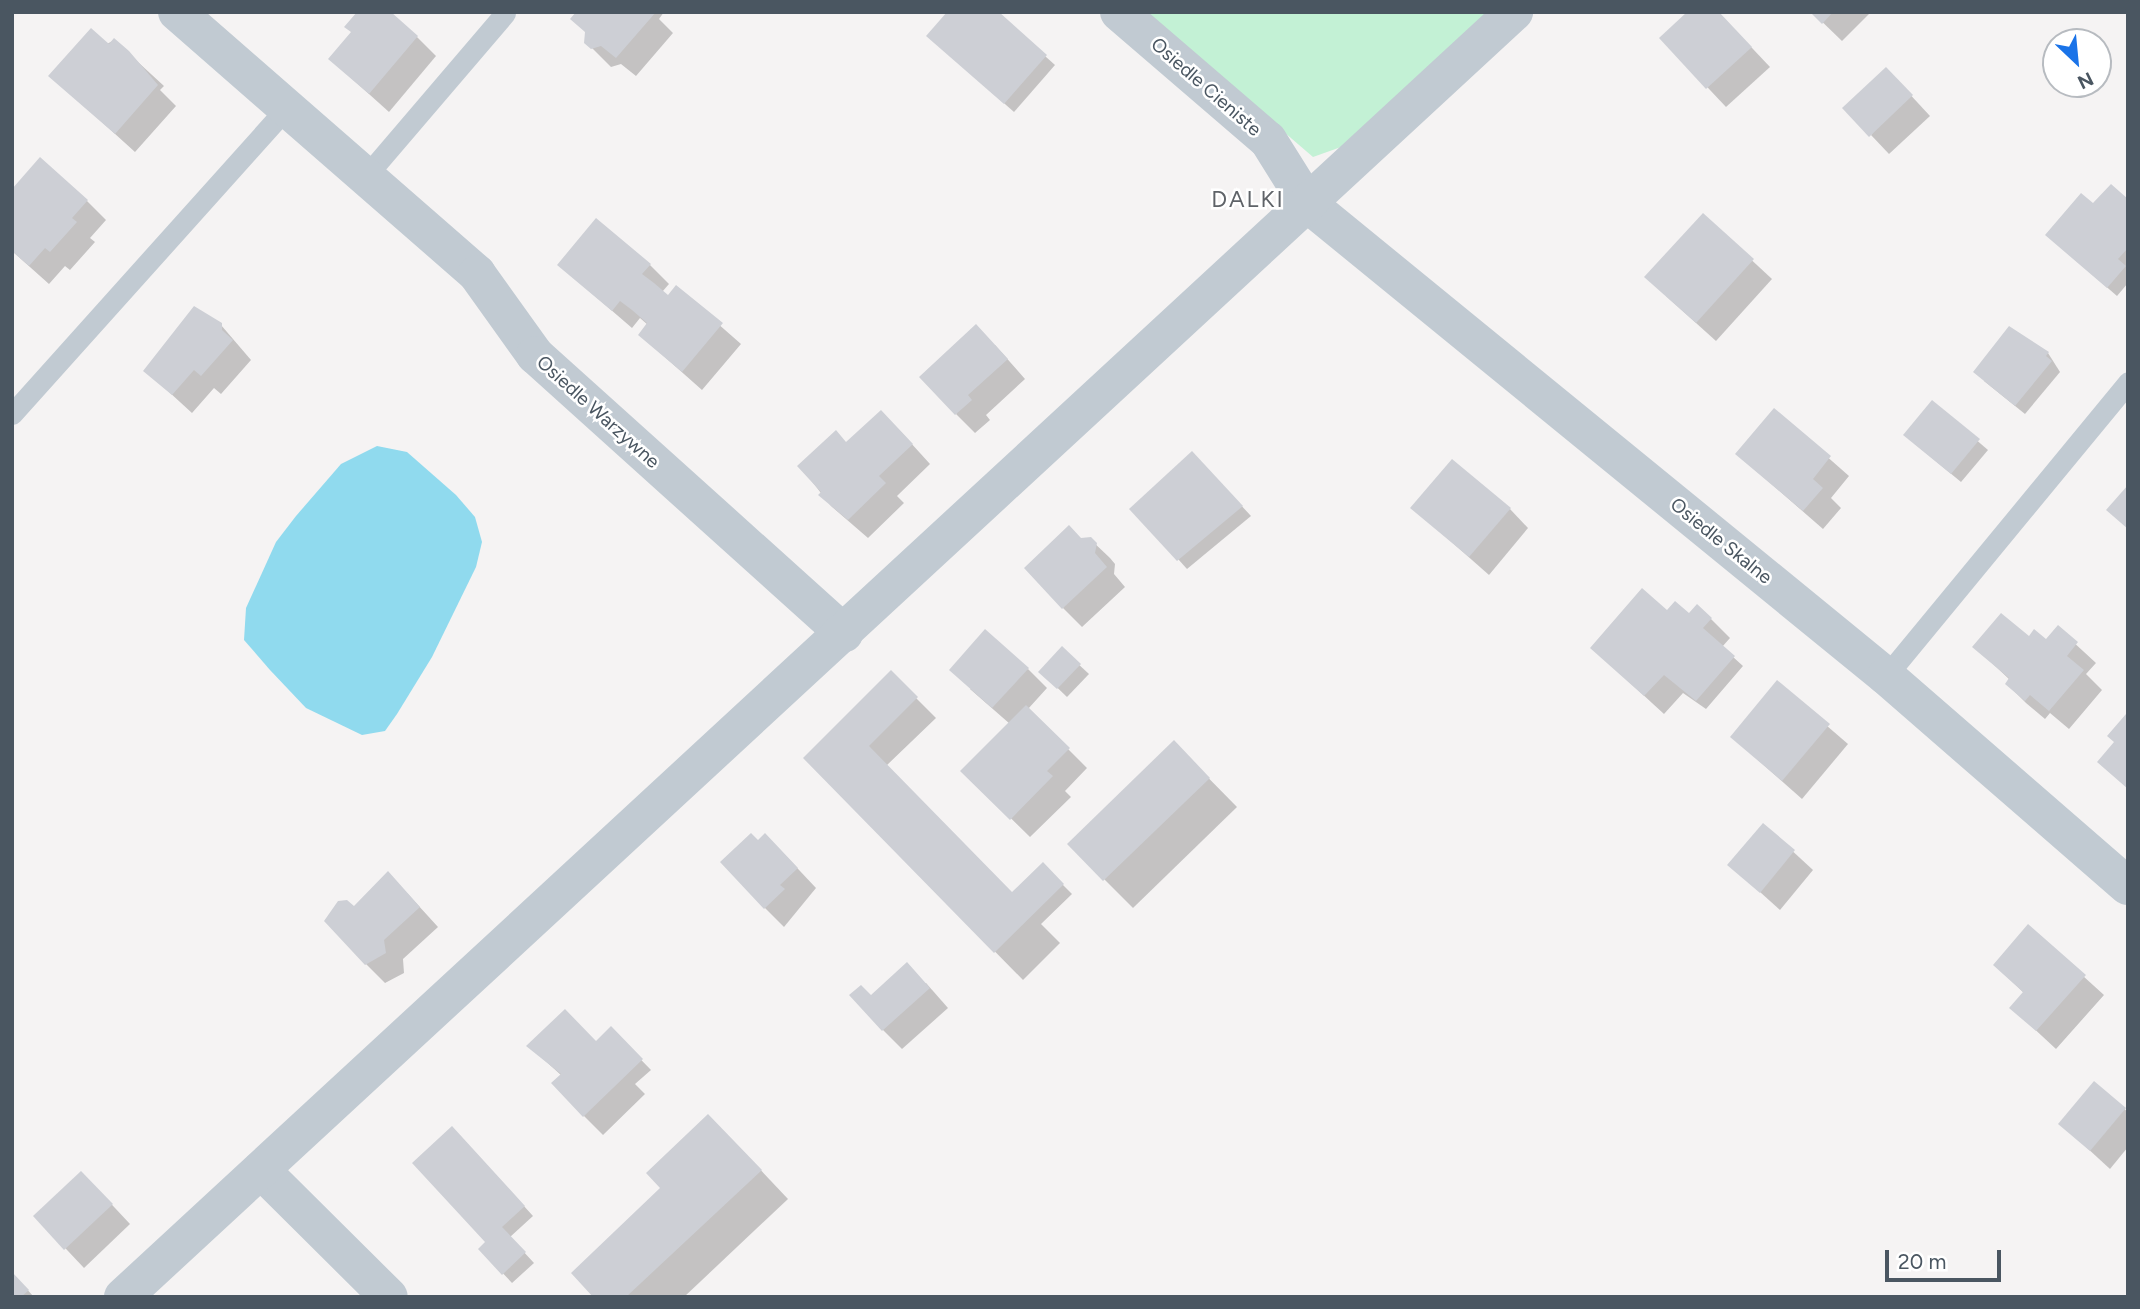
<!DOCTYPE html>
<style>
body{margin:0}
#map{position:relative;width:2140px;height:1309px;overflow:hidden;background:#f5f3f3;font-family:Figtree,sans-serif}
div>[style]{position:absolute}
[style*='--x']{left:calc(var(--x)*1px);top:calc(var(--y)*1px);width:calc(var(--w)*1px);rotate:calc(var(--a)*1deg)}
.green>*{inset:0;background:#c3f1d5}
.water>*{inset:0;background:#90daee}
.shadow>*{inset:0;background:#0003}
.building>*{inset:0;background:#cdcfd5}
.lane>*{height:21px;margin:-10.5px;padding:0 10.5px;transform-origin:10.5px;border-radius:10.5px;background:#c1cad2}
.street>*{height:38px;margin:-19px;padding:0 19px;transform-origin:19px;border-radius:19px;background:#c1cad2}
span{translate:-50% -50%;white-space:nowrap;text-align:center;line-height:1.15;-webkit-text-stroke:5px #fff;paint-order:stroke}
.street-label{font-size:19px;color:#4a5661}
.quarter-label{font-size:23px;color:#5f6368;letter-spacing:2px}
.frame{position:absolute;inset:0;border:14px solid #4a5661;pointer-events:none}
.north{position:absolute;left:2042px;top:28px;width:70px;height:70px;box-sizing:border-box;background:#fff;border:2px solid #b7bbc0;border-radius:50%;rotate:154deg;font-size:19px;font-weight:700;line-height:28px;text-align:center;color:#4a5661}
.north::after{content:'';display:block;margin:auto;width:24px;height:32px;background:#1a73e8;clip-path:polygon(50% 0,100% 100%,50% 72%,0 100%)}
.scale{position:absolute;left:1885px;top:1250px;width:116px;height:32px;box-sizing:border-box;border:4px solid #4a5661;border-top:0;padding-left:9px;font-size:21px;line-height:24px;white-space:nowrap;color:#4a5661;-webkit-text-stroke:5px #fff;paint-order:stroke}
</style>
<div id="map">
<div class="green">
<i style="clip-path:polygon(1144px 12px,1493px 12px,1355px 142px,1313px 157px)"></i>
</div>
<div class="water">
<i style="clip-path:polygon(377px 446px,407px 452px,456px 495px,475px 517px,482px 542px,476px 567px,432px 657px,397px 714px,385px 731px,362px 735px,306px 708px,270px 670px,244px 640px,246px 608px,276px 542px,296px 516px,341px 464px)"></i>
</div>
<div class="shadow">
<i style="clip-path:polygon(577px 12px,664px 12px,659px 19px,673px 33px,636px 76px,621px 64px,611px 67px,586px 42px,587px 33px)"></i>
<i style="clip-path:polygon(996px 12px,1055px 65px,1014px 112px,938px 45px)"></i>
<i style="clip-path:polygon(1718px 12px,1770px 67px,1726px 107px,1661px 38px)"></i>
<i style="clip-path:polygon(1812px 12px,1871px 12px,1842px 41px)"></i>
<i style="clip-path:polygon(353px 33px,417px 37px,436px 56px,389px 112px,330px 59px)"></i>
<i style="clip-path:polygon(114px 40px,164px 86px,160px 90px,176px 106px,135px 152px,51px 76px)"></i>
<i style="clip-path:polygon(1905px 89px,1930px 116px,1889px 154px,1871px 135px)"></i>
<i style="clip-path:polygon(12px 191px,87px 201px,106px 220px,90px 238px,95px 242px,70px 270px,65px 266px,49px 284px,12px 251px)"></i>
<i style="clip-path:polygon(2128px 201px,2128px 283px,2117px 296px,2057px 244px,2093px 206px)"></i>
<i style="clip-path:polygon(1703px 215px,1772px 279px,1716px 341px,1666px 296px)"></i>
<i style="clip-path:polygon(559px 265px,650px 265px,669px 284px,662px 292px,668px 297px,676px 287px,741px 344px,702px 390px,640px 335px,648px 325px,640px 318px,632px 328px)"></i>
<i style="clip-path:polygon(221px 325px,251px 360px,221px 394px,214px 388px,192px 413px,146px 371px)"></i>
<i style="clip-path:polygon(2010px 329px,2048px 353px,2060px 372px,2025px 414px,1984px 381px)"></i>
<i style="clip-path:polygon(995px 345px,1025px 379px,986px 415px,990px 420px,975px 433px,956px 414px)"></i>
<i style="clip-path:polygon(1932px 402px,1988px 450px,1961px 482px,1915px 444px)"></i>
<i style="clip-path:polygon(1774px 410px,1849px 476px,1831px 498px,1841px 508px,1823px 529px,1737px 454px)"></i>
<i style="clip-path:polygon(900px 431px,930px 464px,897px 496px,904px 503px,868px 538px,831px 506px,800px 466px,847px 444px)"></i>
<i style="clip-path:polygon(1201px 462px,1251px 516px,1187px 569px,1178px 559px)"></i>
<i style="clip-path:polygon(1413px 508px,1510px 509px,1528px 528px,1489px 575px)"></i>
<i style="clip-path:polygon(1081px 539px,1090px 539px,1110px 558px,1115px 564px,1114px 574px,1125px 587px,1082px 627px,1063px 608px)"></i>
<i style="clip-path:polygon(1668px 613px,1711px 619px,1730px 638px,1722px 647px,1743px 666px,1706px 709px,1683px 693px,1664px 714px,1592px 648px)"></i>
<i style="clip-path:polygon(2058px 628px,2096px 663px,2086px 674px,2102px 690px,2069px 729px,2050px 713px,2045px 719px,2026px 703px,2007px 684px,2010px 680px,1975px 647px,2029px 639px,2046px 642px)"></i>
<i style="clip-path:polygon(1062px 649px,1089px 674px,1067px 697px,1041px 672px)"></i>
<i style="clip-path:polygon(1028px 669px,1047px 688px,1028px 709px,1087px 768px,1065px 791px,1071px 797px,1030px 837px,963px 771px,1010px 724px,970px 689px)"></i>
<i style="clip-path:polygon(891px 673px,936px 718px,886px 766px,1012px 894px,1043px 865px,1072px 894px,1041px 924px,1060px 943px,1023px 980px,805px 758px)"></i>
<i style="clip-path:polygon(1777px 683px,1848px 744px,1802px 799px,1732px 737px)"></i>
<i style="clip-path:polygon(1174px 743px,1237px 807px,1133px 908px,1070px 845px)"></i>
<i style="clip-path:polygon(1764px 825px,1813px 870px,1780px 910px,1730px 865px)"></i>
<i style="clip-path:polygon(758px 842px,784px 854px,816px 888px,784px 927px,765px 908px)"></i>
<i style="clip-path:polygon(407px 893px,438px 927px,403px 959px,404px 973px,385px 983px,366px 964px,354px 909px)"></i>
<i style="clip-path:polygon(2029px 927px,2104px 995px,2056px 1049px,2012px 1008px,2024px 993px,1995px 965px)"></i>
<i style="clip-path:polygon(926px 983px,948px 1008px,902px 1049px,883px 1030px,871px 997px)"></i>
<i style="clip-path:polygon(611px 1029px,651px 1070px,635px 1084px,645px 1094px,603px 1135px,584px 1116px,562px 1076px,529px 1046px,596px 1043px)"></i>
<i style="clip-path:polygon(2094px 1084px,2128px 1112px,2128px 1147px,2110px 1169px,2061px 1124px)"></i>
<i style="clip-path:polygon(461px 1137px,533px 1216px,510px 1237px,534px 1263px,512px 1283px,480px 1249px,488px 1242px)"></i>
<i style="clip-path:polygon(736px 1144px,788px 1199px,684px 1297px,596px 1297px,663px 1188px)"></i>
<i style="clip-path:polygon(100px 1192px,130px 1224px,84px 1268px,35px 1216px)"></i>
<i style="clip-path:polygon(13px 1274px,34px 1297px,12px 1297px)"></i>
</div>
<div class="building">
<i style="clip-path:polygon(357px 12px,391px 12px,418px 36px,369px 94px,328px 59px,351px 32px,344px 27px)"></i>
<i style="clip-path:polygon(576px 12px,656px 12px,616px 58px,601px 46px,591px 49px,584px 43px,585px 32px,570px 19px)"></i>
<i style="clip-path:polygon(947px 12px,999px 12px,1047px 55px,1004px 104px,926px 36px)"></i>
<i style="clip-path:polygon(1687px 12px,1719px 12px,1752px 47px,1706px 89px,1659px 38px)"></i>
<i style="clip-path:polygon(1810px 12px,1833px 12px,1822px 24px)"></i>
<i style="clip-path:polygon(91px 28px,109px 44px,114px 38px,129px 51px,158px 85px,115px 134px,48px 76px)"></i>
<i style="clip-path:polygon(1886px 67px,1913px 95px,1869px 137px,1842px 108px)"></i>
<i style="clip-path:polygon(40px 157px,88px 200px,72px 218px,77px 222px,50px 252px,45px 248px,29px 266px,12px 251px,12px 189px)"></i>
<i style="clip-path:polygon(2111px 184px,2128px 199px,2128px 248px,2118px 259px,2126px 266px,2107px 288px,2045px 235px,2081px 193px,2093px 203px)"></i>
<i style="clip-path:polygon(1703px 213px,1754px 259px,1696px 323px,1644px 277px)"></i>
<i style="clip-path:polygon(596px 218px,651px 264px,642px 274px,654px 283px,668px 295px,676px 285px,723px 323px,682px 372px,638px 335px,647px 323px,632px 310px,620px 301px,612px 311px,557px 265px)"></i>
<i style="clip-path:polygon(194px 306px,222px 323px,222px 330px,233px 340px,201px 376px,194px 370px,172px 395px,143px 371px)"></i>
<i style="clip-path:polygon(976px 324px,1008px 359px,968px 395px,972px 400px,955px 415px,919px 377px)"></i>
<i style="clip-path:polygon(2009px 326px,2049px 352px,2046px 356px,2052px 361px,2015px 406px,1973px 372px)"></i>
<i style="clip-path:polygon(1932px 400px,1980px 439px,1951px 474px,1903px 435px)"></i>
<i style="clip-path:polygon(1774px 408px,1831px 456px,1813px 479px,1823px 488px,1803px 511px,1735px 454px)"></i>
<i style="clip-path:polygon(881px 410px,913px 444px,879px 476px,886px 483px,848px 520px,818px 495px,821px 492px,797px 466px,836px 430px,846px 442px)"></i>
<i style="clip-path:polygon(1192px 451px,1243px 506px,1177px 561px,1129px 509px)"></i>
<i style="clip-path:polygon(1452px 459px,1511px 508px,1469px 557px,1410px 508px)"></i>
<i style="clip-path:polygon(2128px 485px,2128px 529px,2106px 510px)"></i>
<i style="clip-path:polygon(1069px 525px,1081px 538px,1091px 537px,1097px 543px,1095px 553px,1107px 567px,1062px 609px,1024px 568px)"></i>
<i style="clip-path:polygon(1642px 588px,1667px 610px,1675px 601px,1689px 613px,1697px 604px,1712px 618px,1703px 628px,1735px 656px,1696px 701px,1664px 675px,1644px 696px,1590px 648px)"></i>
<i style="clip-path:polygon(2001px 613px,2029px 636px,2034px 629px,2046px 639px,2058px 625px,2078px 642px,2067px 656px,2084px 670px,2049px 711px,2030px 695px,2025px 701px,2005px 684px,2009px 678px,1972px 647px)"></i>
<i style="clip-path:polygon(985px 629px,1029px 668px,992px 708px,949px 670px)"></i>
<i style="clip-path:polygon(1062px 646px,1081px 664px,1057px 689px,1038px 672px)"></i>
<i style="clip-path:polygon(891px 670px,918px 697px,869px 746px,1012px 892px,1043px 862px,1064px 884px,994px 953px,803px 758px)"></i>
<i style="clip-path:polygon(1777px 680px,1830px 724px,1782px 781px,1730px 737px)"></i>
<i style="clip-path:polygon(1026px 705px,1070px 748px,1047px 771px,1053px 776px,1010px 820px,960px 771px)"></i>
<i style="clip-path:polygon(2126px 714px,2128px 716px,2128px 789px,2097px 762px,2114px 742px,2107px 736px)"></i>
<i style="clip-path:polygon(1174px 740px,1210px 778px,1103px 881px,1067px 844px)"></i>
<i style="clip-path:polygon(1763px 823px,1795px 850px,1760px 893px,1727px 865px)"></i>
<i style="clip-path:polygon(751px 833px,758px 840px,765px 833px,798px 868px,780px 885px,785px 889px,764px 909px,720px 862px)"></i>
<i style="clip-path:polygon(388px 871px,420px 907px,384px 940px,386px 953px,365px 965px,324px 921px,338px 901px,347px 900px,354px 906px)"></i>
<i style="clip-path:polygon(2028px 924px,2086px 975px,2036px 1031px,2009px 1008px,2023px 992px,1993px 965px)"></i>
<i style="clip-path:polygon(907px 962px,930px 988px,882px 1031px,849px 995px,861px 985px,871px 995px)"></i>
<i style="clip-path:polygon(565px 1009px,596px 1041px,611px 1026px,643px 1059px,583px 1117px,551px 1083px,561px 1074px,526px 1046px)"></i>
<i style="clip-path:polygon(2094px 1081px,2126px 1108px,2090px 1151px,2058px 1124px)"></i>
<i style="clip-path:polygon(708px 1114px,762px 1170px,626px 1297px,593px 1297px,571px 1273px,660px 1188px,646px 1173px)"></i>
<i style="clip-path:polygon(452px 1126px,525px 1206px,502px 1227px,526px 1252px,502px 1275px,478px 1249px,485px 1242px,412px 1163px)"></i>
<i style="clip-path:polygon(81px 1171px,113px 1204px,64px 1250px,33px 1216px)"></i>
<i style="clip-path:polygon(12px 1272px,29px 1290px,21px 1297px,12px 1297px)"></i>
</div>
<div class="lane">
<i style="--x:366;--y:176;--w:214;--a:-49.5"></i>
<i style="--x:12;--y:414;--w:411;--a:-48.1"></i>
<i style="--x:1886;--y:676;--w:381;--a:-50.5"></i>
</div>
<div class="street">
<i style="--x:177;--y:12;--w:398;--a:41.1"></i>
<i style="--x:477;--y:274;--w:100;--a:54.4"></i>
<i style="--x:535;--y:355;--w:416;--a:42"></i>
<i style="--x:1119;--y:12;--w:196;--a:40.7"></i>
<i style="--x:1268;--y:140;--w:75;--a:58"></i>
<i style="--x:1308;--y:204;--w:746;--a:39.24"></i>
<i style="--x:1886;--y:676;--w:320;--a:41"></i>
<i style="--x:261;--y:1170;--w:180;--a:44.8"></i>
<i style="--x:123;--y:1297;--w:1894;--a:-42.73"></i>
</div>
<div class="street-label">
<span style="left:1206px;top:87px;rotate:41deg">Osiedle Cieniste</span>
<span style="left:598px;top:412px;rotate:42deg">Osiedle Warzywne</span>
<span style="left:1721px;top:541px;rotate:39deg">Osiedle Skalne</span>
</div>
<div class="quarter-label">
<span style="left:1248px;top:199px">DALKI</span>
</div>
<div class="frame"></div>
<div class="north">N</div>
<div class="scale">20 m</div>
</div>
